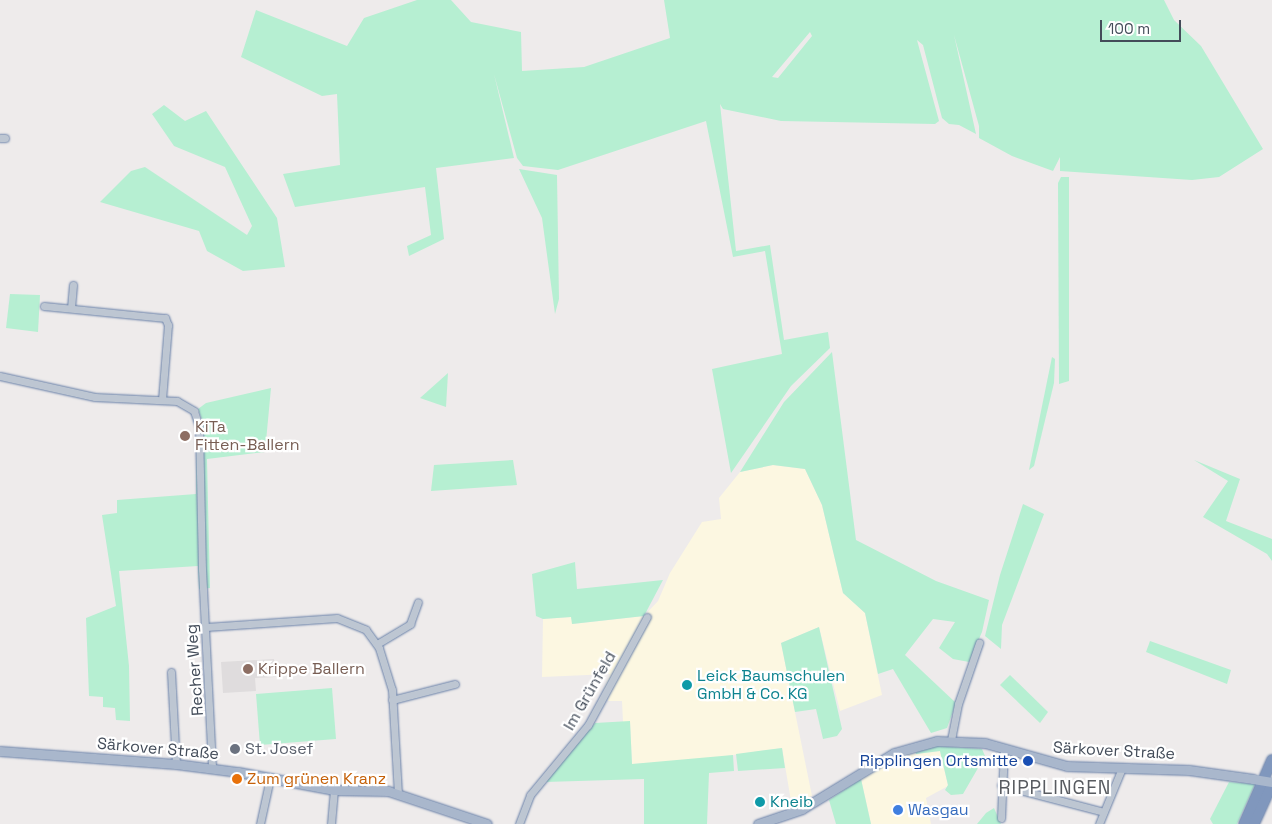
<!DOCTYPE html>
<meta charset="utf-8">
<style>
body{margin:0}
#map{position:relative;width:1272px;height:824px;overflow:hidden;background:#eeebeb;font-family:"Space Grotesk",sans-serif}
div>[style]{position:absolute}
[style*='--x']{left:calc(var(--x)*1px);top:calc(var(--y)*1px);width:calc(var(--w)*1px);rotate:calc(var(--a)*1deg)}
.commercial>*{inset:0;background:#fcf7e1}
.education>*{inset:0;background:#dfdcdd}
.green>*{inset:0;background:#b6efd2}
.roads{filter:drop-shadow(0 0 1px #6b82a9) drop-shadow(0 0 1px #6b82a9)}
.minor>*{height:7px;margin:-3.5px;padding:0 3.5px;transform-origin:3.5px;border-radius:3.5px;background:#bdc6d2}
.major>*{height:9px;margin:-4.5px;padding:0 4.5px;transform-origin:4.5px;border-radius:4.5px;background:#a9b7cc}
.highway>*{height:10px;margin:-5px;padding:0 5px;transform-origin:5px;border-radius:5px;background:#8097bd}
.major-bridge>*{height:9px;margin:-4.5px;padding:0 4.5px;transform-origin:4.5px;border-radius:4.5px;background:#a9b7cc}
.dots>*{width:14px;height:14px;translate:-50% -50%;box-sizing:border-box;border:2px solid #fff;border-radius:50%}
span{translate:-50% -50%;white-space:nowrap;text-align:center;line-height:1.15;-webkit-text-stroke:4.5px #fff;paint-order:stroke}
.education-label{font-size:16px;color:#785e54}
.left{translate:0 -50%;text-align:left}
.street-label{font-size:16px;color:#434c59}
.culture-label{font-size:16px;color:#0d838f}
.worship-label{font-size:16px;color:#5b616d}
.transit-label{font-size:16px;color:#164399}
.right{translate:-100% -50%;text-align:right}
.food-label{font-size:16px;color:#c56008}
.shop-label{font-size:16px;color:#366cbe}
.quarter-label{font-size:19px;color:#585b60;letter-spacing:1px}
.scale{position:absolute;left:1100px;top:20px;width:81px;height:22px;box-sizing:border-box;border:2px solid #434c59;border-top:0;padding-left:6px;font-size:15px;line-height:18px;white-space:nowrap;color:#434c59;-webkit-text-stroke:4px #fff;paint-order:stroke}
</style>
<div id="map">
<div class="commercial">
<i style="clip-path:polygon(773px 465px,805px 469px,822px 505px,843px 593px,865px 613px,882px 695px,840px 711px,819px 627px,781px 643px,812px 796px,791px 801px,782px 748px,699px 760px,632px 764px,630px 722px,623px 722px,622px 701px,608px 701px,609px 690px,603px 690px,610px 674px,542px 677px,543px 619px,571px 617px,573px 624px,644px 616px,658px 601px,670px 573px,702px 522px,721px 519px,719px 498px,740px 472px)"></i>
<i style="clip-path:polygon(915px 750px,916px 754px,940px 751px,948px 786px,926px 798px,931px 824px,871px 824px,861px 779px,890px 759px)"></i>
</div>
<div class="education">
<i style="clip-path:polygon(274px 659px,276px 677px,255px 678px,256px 691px,223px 693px,221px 662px)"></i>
</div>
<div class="green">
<i style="clip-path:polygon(evenodd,417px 0,451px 0,471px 22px,521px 32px,522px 71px,584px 67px,670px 38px,664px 0,1164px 0,1174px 20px,1201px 46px,1263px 149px,1219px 177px,1192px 180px,1060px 171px,1060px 157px,1053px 171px,1012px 156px,979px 138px,979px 126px,954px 35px,976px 134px,959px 125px,949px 124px,942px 118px,923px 45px,917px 40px,939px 121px,935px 124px,781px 121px,723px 109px,720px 104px,736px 251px,770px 245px,784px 340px,828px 332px,830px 348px,791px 386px,731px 473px,712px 369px,782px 354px,765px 251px,733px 257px,706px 121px,558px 170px,523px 166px,517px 158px,494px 74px,514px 158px,436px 168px,444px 239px,409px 256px,407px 246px,431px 235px,425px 187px,295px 207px,283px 174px,340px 165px,337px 94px,322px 96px,241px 57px,256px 10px,347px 46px,364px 18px,417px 0,810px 32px,812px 36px,778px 78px,772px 77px,810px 32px)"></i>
<i style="clip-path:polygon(164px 105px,185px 121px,206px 111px,277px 218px,285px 267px,243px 271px,207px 251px,199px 231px,100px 202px,131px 171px,145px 167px,247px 235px,252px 226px,225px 167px,174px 146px,152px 114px)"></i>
<i style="clip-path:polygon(519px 169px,557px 175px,559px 299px,555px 314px,542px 218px)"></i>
<i style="clip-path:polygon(1061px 177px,1069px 177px,1069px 381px,1059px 384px,1058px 183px)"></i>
<i style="clip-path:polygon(10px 294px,40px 295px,38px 332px,6px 328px)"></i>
<i style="clip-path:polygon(832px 352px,856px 540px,936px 581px,989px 600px,982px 632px,969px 662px,953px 659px,939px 648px,955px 622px,933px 619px,905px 655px,956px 703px,947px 728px,931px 733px,893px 669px,878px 674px,865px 613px,843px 593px,822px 505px,805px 469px,773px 465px,740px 472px,784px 402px)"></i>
<i style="clip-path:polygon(1052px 357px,1055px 359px,1054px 383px,1034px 466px,1029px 470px)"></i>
<i style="clip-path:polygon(448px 373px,446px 407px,420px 398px)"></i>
<i style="clip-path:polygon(271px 388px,265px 452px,207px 459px,210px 588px,199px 589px,198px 566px,119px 571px,129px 666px,130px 721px,116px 720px,115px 708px,103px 707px,103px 697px,89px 696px,86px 618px,116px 606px,102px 515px,117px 513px,117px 500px,196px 494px,197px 428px,202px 420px,198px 409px,206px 403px)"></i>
<i style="clip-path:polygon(513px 460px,517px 485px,431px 491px,434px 465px)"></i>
<i style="clip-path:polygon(1194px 460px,1240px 479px,1226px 521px,1272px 539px,1272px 561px,1267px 554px,1203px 517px,1228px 481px)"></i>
<i style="clip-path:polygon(1023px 504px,1044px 514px,1002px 625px,1001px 649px,985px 636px,1000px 575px)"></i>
<i style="clip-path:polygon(575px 562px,577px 589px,663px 580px,644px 616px,572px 624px,571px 617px,543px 619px,536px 616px,532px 574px)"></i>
<i style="clip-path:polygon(819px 627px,842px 729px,837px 736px,823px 739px,816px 709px,795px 712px,781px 643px)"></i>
<i style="clip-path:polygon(1150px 641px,1231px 670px,1227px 684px,1146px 652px)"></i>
<i style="clip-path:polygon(1010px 675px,1048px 712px,1040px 723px,1000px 685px)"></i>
<i style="clip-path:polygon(332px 688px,336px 739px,260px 745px,256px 694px)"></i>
<i style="clip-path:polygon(630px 721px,632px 764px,733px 755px,734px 771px,709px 773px,707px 824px,644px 824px,644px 779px,545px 782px,595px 723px)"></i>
<i style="clip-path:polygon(935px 746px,982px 749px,985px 756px,963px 794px,951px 795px,945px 790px,948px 785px,940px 751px,916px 754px,915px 750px)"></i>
<i style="clip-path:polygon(782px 748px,785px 768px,738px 771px,736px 754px)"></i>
<i style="clip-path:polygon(861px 779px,871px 824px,836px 824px,829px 800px)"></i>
<i style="clip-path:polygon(1229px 782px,1255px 784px,1237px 824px,1213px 824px,1210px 819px)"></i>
<i style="clip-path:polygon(994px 808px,1001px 824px,977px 824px,986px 813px)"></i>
</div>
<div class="roads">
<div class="minor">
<i style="--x:0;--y:138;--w:5;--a:0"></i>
<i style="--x:44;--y:306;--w:122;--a:5.7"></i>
<i style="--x:165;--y:318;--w:8;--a:67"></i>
<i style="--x:168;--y:325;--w:74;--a:94.6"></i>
<i style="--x:71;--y:308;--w:23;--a:-85"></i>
<i style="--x:0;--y:376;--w:97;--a:12.5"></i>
<i style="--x:95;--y:397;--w:82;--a:2.8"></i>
<i style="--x:177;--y:401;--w:20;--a:30"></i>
<i style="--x:194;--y:411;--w:16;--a:72"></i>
<i style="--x:199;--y:426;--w:143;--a:88.8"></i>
<i style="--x:202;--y:569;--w:199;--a:87.1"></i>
<i style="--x:206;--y:627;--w:131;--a:-3.9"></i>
<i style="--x:337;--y:618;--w:31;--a:22"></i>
<i style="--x:366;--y:630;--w:22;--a:54"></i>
<i style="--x:379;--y:648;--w:44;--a:72.8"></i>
<i style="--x:392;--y:690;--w:103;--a:86.7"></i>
<i style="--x:377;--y:644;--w:39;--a:-31"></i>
<i style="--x:410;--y:624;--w:23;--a:-70"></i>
<i style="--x:171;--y:672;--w:92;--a:86.9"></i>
<i style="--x:392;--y:700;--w:65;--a:-14.3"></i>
<i style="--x:951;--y:740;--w:37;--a:-79"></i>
<i style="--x:958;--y:704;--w:65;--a:-71"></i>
<i style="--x:1001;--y:785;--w:106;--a:14.7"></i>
<i style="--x:1001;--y:818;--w:70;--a:-87.5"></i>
<i style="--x:260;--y:824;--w:47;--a:-77.7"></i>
<i style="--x:331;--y:824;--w:34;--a:-85"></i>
<i style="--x:519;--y:824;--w:31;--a:-69"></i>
<i style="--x:530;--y:795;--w:91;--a:-50.4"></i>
<i style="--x:588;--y:725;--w:123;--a:-61.4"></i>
<i style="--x:1099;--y:824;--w:61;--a:-67.7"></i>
</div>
<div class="major">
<i style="--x:0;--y:751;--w:176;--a:4.2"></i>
<i style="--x:176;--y:764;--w:63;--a:7.4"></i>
<i style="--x:238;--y:772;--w:98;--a:10.6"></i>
<i style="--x:334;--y:790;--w:54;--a:1.1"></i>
<i style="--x:388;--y:791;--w:104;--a:18.4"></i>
<i style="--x:758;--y:824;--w:46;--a:-18.8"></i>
<i style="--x:802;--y:809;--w:108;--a:-31.3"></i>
<i style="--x:894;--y:753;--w:45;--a:-15.6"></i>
<i style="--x:937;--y:741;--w:48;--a:2.4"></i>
<i style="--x:985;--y:743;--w:85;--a:15.7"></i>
<i style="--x:1067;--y:766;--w:122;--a:1.9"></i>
<i style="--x:1189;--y:770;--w:65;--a:8"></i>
</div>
<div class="highway">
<i style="--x:1244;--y:824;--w:70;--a:-66.4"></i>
<i style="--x:1254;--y:824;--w:44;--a:-65.8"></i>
</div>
</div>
<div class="major-bridge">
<i style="--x:1253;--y:779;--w:19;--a:9"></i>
</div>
<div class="dots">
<i style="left:185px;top:436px;background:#8d6e63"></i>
<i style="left:248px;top:669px;background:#8d6e63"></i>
<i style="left:687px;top:685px;background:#0f9aa8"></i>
<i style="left:235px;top:749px;background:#6b7280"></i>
<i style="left:1028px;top:761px;background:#1a4fb4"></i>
<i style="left:237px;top:779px;background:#e8710a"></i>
<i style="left:760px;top:802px;background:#0f9aa8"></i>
<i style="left:898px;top:810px;background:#3f7fe0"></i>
</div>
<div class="education-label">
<span class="left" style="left:195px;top:436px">KiTa<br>Fitten-Ballern</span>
<span class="left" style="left:258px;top:669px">Krippe Ballern</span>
</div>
<div class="street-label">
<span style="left:195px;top:670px;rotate:-94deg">Recher Weg</span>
<span style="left:590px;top:691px;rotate:-60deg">Im Grünfeld</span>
<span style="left:158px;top:749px;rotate:5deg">Särkover Straße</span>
<span style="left:1114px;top:751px;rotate:3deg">Särkover Straße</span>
</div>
<div class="culture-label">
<span class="left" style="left:697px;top:685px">Leick Baumschulen<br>GmbH &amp; Co. KG</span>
<span class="left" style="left:770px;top:802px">Kneib</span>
</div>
<div class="worship-label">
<span class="left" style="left:245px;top:749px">St. Josef</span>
</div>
<div class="transit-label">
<span class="right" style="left:1018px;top:761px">Ripplingen Ortsmitte</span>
</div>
<div class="food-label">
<span class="left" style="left:247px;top:779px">Zum grünen Kranz</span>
</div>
<div class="shop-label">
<span class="left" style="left:908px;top:810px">Wasgau</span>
</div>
<div class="quarter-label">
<span style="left:1055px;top:788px">RIPPLINGEN</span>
</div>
<div class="scale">100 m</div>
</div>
